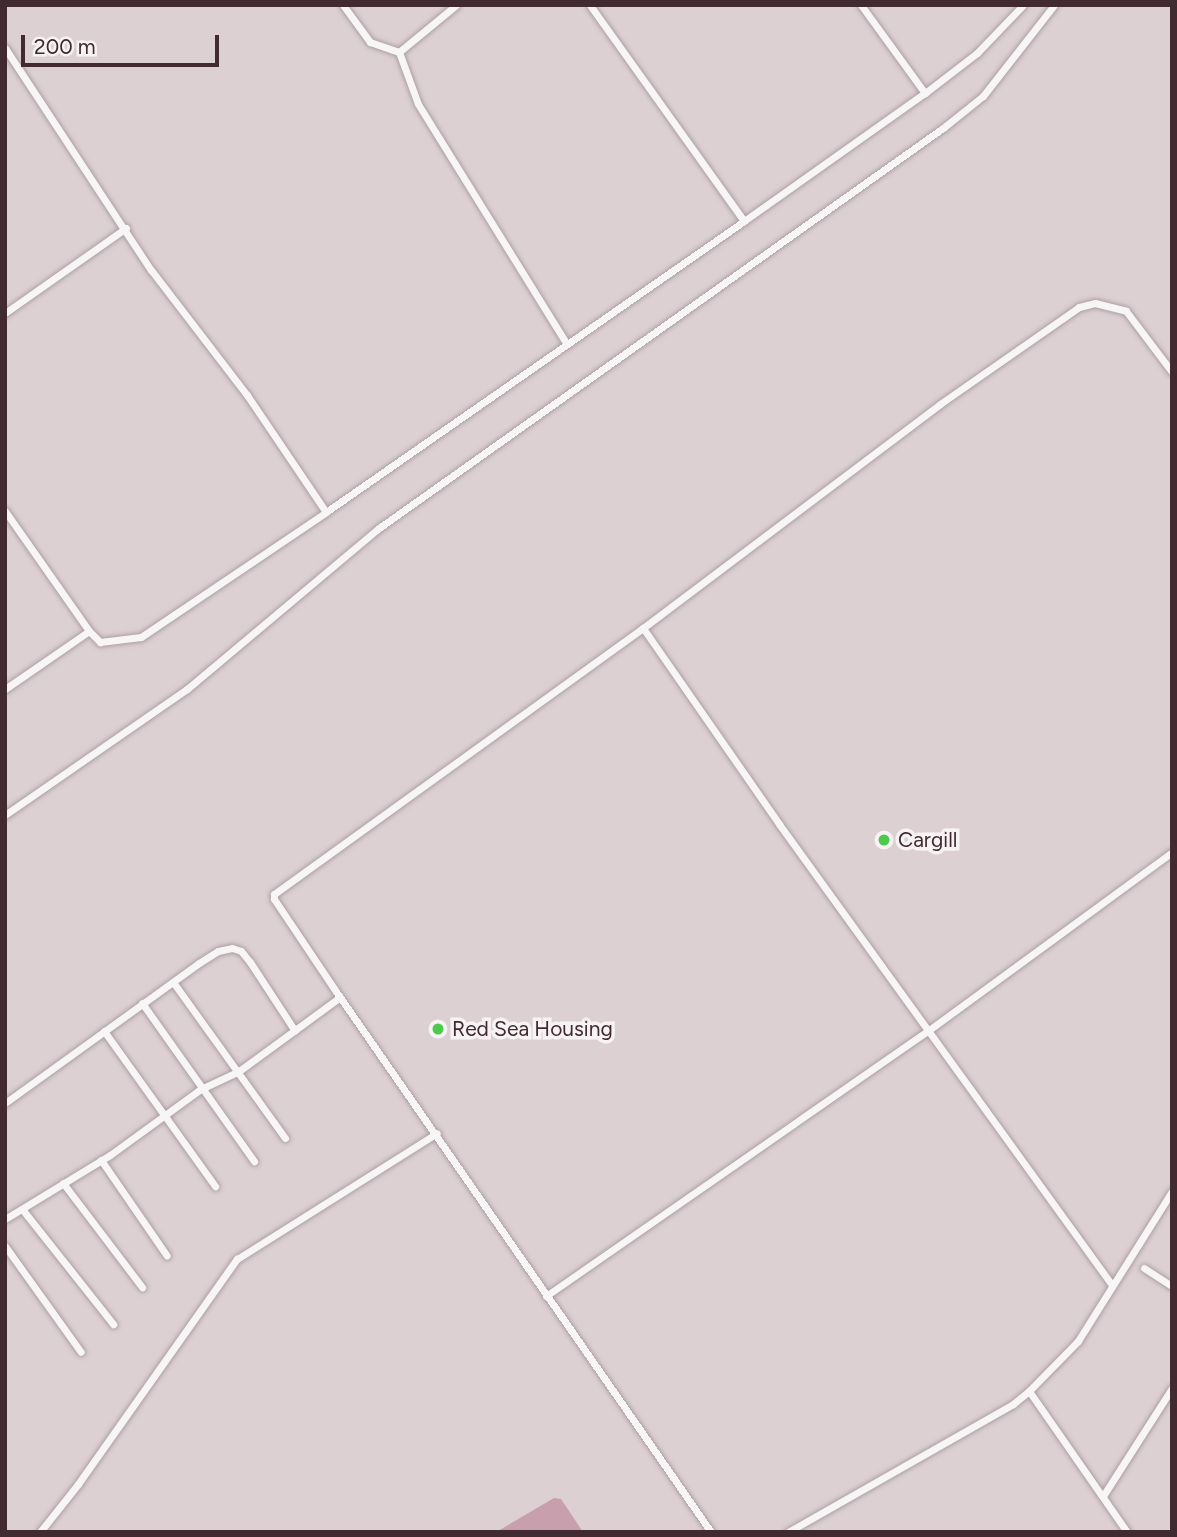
<!DOCTYPE html>
<style>
body{margin:0}
#map{position:relative;width:1177px;height:1537px;overflow:hidden;background:#eae2e4;font-family:Figtree,sans-serif}
div>[style]{position:absolute}
[style*='--x']{left:calc(var(--x)*1px);top:calc(var(--y)*1px);width:calc(var(--w)*1px);rotate:calc(var(--a)*1deg)}
.built>*{inset:0;background:#dcd0d3}
.water>*{inset:0;background:#c89fad}
.roads{filter:drop-shadow(0 0 2px #ada0a3) drop-shadow(0 0 2px #ada0a3)}
.minor>*{height:7px;margin:-3.5px;padding:0 3.5px;transform-origin:3.5px;border-radius:3.5px;background:#f8f5f6}
.dots>*{width:19px;height:19px;translate:-50% -50%;box-sizing:border-box;border:4px solid #f7f2f3;border-radius:50%}
span{translate:-50% -50%;white-space:nowrap;text-align:center;line-height:1.15;-webkit-text-stroke:7px #f7f2f3;paint-order:stroke}
.poi-label{font-size:21px;color:#412b30}
.left{translate:0 -50%;text-align:left}
.frame{position:absolute;inset:0;border:7px solid #412b30;pointer-events:none}
.scale{position:absolute;left:21px;top:35px;width:198px;height:32px;box-sizing:border-box;border:4px solid #412b30;border-top:0;padding-left:9px;font-size:21px;line-height:24px;white-space:nowrap;color:#412b30;-webkit-text-stroke:5px #f7f2f3;paint-order:stroke}
</style>
<div id="map">
<div class="built">
<i style="clip-path:polygon(5px 5px,1172px 5px,1172px 1532px,5px 1532px)"></i>
</div>
<div class="water">
<i style="clip-path:polygon(554px 1498px,561px 1499px,583px 1532px,498px 1531px)"></i>
</div>
<div class="roads">
<div class="minor">
<i style="--x:343;--y:5;--w:46;--a:53.9"></i>
<i style="--x:370;--y:42;--w:31;--a:19"></i>
<i style="--x:399;--y:52;--w:55;--a:69.9"></i>
<i style="--x:418;--y:104;--w:281;--a:58.2"></i>
<i style="--x:861;--y:5;--w:109;--a:54"></i>
<i style="--x:5;--y:48;--w:266;--a:56.7"></i>
<i style="--x:151;--y:270;--w:158;--a:52.5"></i>
<i style="--x:247;--y:395;--w:141;--a:56"></i>
<i style="--x:399;--y:52;--w:74;--a:-39.5"></i>
<i style="--x:744;--y:221;--w:222;--a:-35.3"></i>
<i style="--x:925;--y:93;--w:66;--a:-37.6"></i>
<i style="--x:977;--y:53;--w:66;--a:-46.2"></i>
<i style="--x:5;--y:313;--w:148;--a:-35.1"></i>
<i style="--x:5;--y:511;--w:146;--a:55"></i>
<i style="--x:643;--y:628;--w:239;--a:55.2"></i>
<i style="--x:779;--y:824;--w:569;--a:54.16"></i>
<i style="--x:5;--y:689;--w:102;--a:-34.6"></i>
<i style="--x:89;--y:631;--w:16;--a:45"></i>
<i style="--x:100;--y:642;--w:41;--a:-7"></i>
<i style="--x:141;--y:637;--w:223;--a:-34"></i>
<i style="--x:326;--y:512;--w:509;--a:-34.84"></i>
<i style="--x:744;--y:221;--w:265;--a:-125.5"></i>
<i style="--x:5;--y:815;--w:221;--a:-34.7"></i>
<i style="--x:187;--y:689;--w:251;--a:-40"></i>
<i style="--x:379;--y:528;--w:691;--a:-35.35"></i>
<i style="--x:943;--y:128;--w:51;--a:-38.7"></i>
<i style="--x:983;--y:96;--w:115;--a:-52"></i>
<i style="--x:173;--y:982;--w:192;--a:54.3"></i>
<i style="--x:142;--y:1003;--w:194;--a:54.7"></i>
<i style="--x:104;--y:1031;--w:191;--a:54.4"></i>
<i style="--x:5;--y:1103;--w:239;--a:-35.8"></i>
<i style="--x:199;--y:963;--w:22;--a:-32"></i>
<i style="--x:218;--y:951;--w:14;--a:-12"></i>
<i style="--x:232;--y:948;--w:9;--a:18"></i>
<i style="--x:241;--y:951;--w:14;--a:51"></i>
<i style="--x:250;--y:962;--w:82;--a:56.9"></i>
<i style="--x:101;--y:1160;--w:116;--a:55.5"></i>
<i style="--x:63;--y:1183;--w:131;--a:52.8"></i>
<i style="--x:22;--y:1209;--w:147;--a:51.6"></i>
<i style="--x:5;--y:1219;--w:123;--a:-31.4"></i>
<i style="--x:110;--y:1155;--w:112;--a:-36"></i>
<i style="--x:201;--y:1089;--w:42;--a:-25.3"></i>
<i style="--x:239;--y:1071;--w:125;--a:-36.2"></i>
<i style="--x:5;--y:1246;--w:130;--a:54.4"></i>
<i style="--x:1144;--y:1268;--w:33;--a:33"></i>
<i style="--x:546;--y:1296;--w:466;--a:-34.8"></i>
<i style="--x:929;--y:1030;--w:301;--a:-36.2"></i>
<i style="--x:1029;--y:1391;--w:172;--a:55.2"></i>
<i style="--x:1103;--y:1496;--w:128;--a:-57.4"></i>
<i style="--x:40;--y:1532;--w:61;--a:-51.6"></i>
<i style="--x:78;--y:1484;--w:276;--a:-54.8"></i>
<i style="--x:237;--y:1259;--w:236;--a:-32.2"></i>
<i style="--x:711;--y:1532;--w:660;--a:-124.75"></i>
<i style="--x:335;--y:990;--w:110;--a:-123.8"></i>
<i style="--x:274;--y:899;--w:5;--a:-90"></i>
<i style="--x:274;--y:894;--w:455;--a:-35.8"></i>
<i style="--x:643;--y:628;--w:372;--a:-37"></i>
<i style="--x:940;--y:404;--w:169;--a:-34.9"></i>
<i style="--x:1079;--y:307;--w:16;--a:-14"></i>
<i style="--x:1095;--y:303;--w:32;--a:14"></i>
<i style="--x:1126;--y:311;--w:76;--a:53"></i>
<i style="--x:788;--y:1532;--w:259;--a:-29.6"></i>
<i style="--x:1013;--y:1404;--w:21;--a:-39"></i>
<i style="--x:1029;--y:1391;--w:70;--a:-45.6"></i>
<i style="--x:1078;--y:1341;--w:177;--a:-57.9"></i>
</div>
</div>
<div class="dots">
<i style="left:884px;top:840px;background:#4dc94d"></i>
<i style="left:438px;top:1029px;background:#4dc94d"></i>
</div>
<div class="poi-label">
<span class="left" style="left:898px;top:840px">Cargill</span>
<span class="left" style="left:452px;top:1029px">Red Sea Housing</span>
</div>
<div class="frame"></div>
<div class="scale">200 m</div>
</div>
